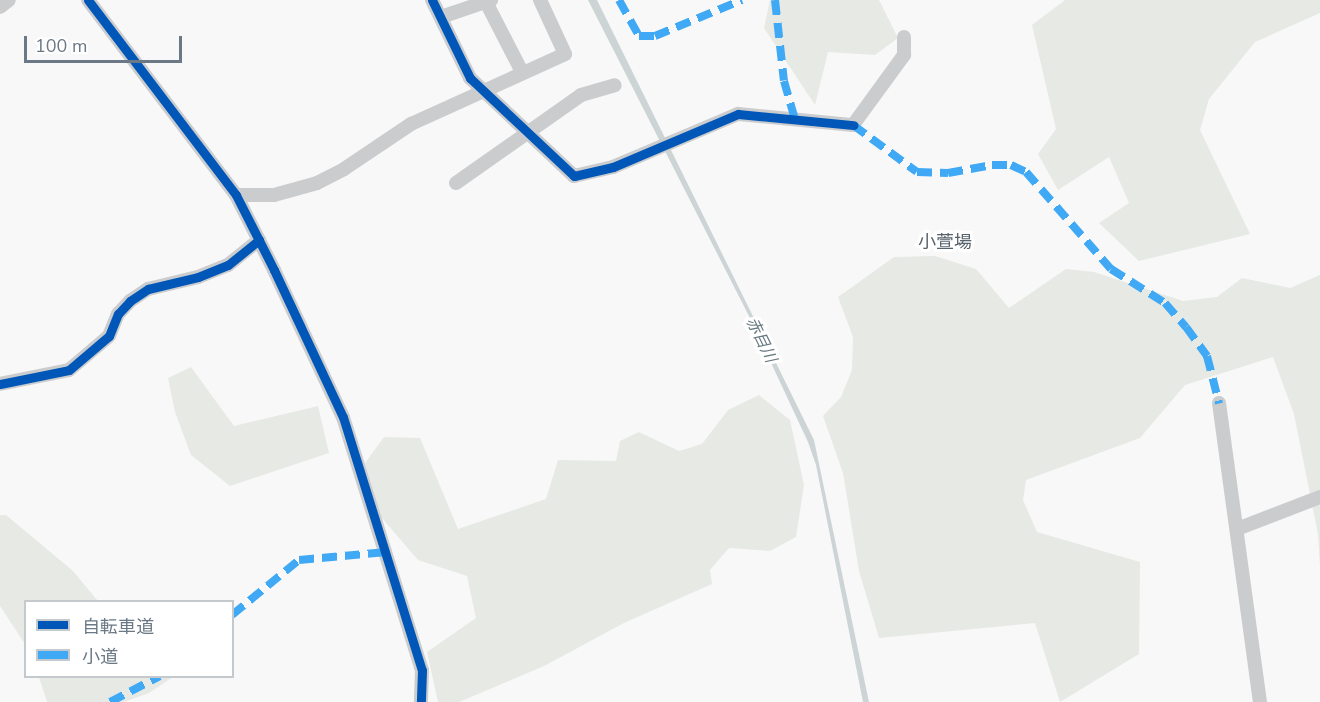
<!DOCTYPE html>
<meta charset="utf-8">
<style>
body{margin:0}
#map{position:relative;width:1320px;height:702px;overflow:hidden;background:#f8f8f8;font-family:"Nunito Sans","Noto Sans JP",sans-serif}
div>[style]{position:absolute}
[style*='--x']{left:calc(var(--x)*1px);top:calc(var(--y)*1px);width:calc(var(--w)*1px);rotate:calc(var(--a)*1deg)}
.green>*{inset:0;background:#e7e9e5}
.water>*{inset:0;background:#cdd4d6}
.minor>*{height:14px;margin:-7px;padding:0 7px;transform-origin:7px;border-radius:7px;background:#cbccce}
.quiet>*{height:8px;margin-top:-4px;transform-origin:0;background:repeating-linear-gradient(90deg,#3fa9f5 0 15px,transparent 0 23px)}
.cycleway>*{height:9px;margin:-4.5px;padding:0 4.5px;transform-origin:4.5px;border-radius:4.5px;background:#0057b8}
span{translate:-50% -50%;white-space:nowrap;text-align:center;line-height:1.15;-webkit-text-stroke:6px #fff;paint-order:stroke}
.water-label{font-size:16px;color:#677880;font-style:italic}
.quarter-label{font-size:18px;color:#58626b}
.legend{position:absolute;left:24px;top:600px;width:210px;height:78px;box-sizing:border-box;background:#fff;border:2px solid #c4c9ce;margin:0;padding:8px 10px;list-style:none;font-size:18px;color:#6b7885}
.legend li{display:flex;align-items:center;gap:12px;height:30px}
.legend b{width:30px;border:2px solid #c4c9ce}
.scale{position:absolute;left:24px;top:36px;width:158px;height:27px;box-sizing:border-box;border:3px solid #6b7885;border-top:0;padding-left:8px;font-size:18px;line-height:21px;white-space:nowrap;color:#6b7885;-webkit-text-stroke:4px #fff;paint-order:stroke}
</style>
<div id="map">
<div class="green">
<i style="clip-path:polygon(770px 0,879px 0,898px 38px,875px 55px,828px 52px,815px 105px,764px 28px)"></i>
<i style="clip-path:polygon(1065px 0,1320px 0,1320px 13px,1255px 42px,1209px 99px,1200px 130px,1250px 234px,1139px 261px,1099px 223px,1129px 203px,1109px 157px,1058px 190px,1038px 154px,1056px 129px,1032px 25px)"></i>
<i style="clip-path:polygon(935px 256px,976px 269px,1009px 308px,1066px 269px,1094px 272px,1183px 301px,1217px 297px,1242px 278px,1290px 288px,1320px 275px,1320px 567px,1318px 534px,1294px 414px,1273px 357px,1185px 385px,1140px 438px,1026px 480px,1023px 500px,1037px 532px,1140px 562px,1139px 654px,1060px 702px,1035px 623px,879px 638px,859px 571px,843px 473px,823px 416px,841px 397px,852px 370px,853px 337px,838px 297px,894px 257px)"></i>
<i style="clip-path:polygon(191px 367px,234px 426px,318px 406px,329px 453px,230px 486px,191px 455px,175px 412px,168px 378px)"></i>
<i style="clip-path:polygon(759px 395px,790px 420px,804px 485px,796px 537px,770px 551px,729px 548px,710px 570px,712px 584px,624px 623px,544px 666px,459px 702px,438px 702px,427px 652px,476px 618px,467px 576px,418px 560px,381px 517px,365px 463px,384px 437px,420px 438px,458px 529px,546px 499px,558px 460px,616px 461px,620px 441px,639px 432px,679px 451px,702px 444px,728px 410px)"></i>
<i style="clip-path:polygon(0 515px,6px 515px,73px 571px,98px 601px,26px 602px,25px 644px,0 606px)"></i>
<i style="clip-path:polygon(39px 677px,39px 676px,173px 677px,149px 693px,124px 702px,47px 702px)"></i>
</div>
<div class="water">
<i style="clip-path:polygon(588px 0,597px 0,814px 440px,869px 702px,863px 702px,816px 465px,808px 442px,752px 322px)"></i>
</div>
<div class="minor">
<i style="--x:88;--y:0;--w:245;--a:52.8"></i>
<i style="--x:236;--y:195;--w:84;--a:63.1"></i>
<i style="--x:274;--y:270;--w:162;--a:64.9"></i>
<i style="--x:343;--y:417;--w:265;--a:72.7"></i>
<i style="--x:422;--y:670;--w:32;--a:92"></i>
<i style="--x:432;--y:0;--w:87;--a:64"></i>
<i style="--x:470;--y:78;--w:143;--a:43.3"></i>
<i style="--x:574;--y:176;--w:40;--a:-13"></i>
<i style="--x:613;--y:167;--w:136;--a:-23"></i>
<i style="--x:738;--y:114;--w:116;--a:5.5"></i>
<i style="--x:853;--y:125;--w:87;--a:-53.9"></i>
<i style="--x:904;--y:55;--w:18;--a:-90"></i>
<i style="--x:486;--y:2;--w:79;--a:62.8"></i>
<i style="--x:0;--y:7;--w:11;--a:-38"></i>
<i style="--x:441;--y:17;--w:53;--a:-18.8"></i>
<i style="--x:456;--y:183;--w:153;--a:-35.1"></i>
<i style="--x:581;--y:95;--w:35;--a:-16"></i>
<i style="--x:236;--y:195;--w:38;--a:0"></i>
<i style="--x:274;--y:195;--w:45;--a:-15.6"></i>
<i style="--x:317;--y:183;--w:30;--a:-27"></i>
<i style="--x:344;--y:169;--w:81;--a:-33.9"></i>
<i style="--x:411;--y:124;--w:169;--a:-24.4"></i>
<i style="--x:565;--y:54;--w:60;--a:-114.8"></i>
<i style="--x:0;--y:384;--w:70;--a:-11.5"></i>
<i style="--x:69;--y:370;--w:52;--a:-40.4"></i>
<i style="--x:109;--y:336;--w:24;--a:-68"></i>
<i style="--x:118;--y:314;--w:18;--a:-47"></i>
<i style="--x:130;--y:301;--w:22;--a:-34"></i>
<i style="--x:148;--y:289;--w:51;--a:-13.5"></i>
<i style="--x:198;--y:277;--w:32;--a:-22"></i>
<i style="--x:228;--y:265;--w:40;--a:-39"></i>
<i style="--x:1219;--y:403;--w:302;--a:82.2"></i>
<i style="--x:1237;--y:529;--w:89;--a:-21.1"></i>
</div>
<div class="quiet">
<i style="--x:619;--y:0;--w:41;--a:60.9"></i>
<i style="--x:639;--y:36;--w:16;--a:0"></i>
<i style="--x:655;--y:36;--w:94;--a:-22.5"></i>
<i style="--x:775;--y:0;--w:81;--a:83.7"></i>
<i style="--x:784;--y:81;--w:37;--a:74"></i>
<i style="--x:853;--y:125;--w:79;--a:36.3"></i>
<i style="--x:917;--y:172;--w:31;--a:2"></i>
<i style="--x:948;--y:173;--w:45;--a:-10.3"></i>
<i style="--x:992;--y:165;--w:19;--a:0"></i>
<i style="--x:1011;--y:165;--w:17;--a:25"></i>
<i style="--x:1026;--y:172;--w:129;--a:48.8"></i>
<i style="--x:1111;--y:269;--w:64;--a:32.2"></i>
<i style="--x:1165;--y:303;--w:32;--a:49"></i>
<i style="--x:1186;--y:327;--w:36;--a:54"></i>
<i style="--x:1207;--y:356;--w:49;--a:75.7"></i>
<i style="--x:232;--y:615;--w:87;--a:-39.4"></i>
<i style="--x:299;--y:560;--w:88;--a:-5.2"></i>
<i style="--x:110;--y:702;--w:56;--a:-27.5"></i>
</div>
<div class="cycleway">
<i style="--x:88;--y:0;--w:245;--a:52.8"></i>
<i style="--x:236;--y:195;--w:84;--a:63.1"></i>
<i style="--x:274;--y:270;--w:162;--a:64.9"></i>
<i style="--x:343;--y:417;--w:265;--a:72.7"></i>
<i style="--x:422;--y:670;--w:32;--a:92"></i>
<i style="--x:432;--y:0;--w:87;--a:64"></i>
<i style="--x:470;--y:78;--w:143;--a:43.3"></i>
<i style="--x:574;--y:176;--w:40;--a:-13"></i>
<i style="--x:613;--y:167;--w:136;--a:-23"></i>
<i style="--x:738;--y:114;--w:116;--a:5.5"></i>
<i style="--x:0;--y:384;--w:70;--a:-11.5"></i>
<i style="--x:69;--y:370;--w:52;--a:-40.4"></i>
<i style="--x:109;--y:336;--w:24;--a:-68"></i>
<i style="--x:118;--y:314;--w:18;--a:-47"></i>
<i style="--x:130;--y:301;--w:22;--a:-34"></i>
<i style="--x:148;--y:289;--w:51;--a:-13.5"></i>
<i style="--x:198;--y:277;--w:32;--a:-22"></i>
<i style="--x:228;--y:265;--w:40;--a:-39"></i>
</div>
<div class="water-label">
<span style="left:761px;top:340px;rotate:64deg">赤目川</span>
</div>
<div class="quarter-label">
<span style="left:945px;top:242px">小萱場</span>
</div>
<ul class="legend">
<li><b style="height:8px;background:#0057b8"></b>自転車道</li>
<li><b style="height:8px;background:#3fa9f5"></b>小道</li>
</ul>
<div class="scale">100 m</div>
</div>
